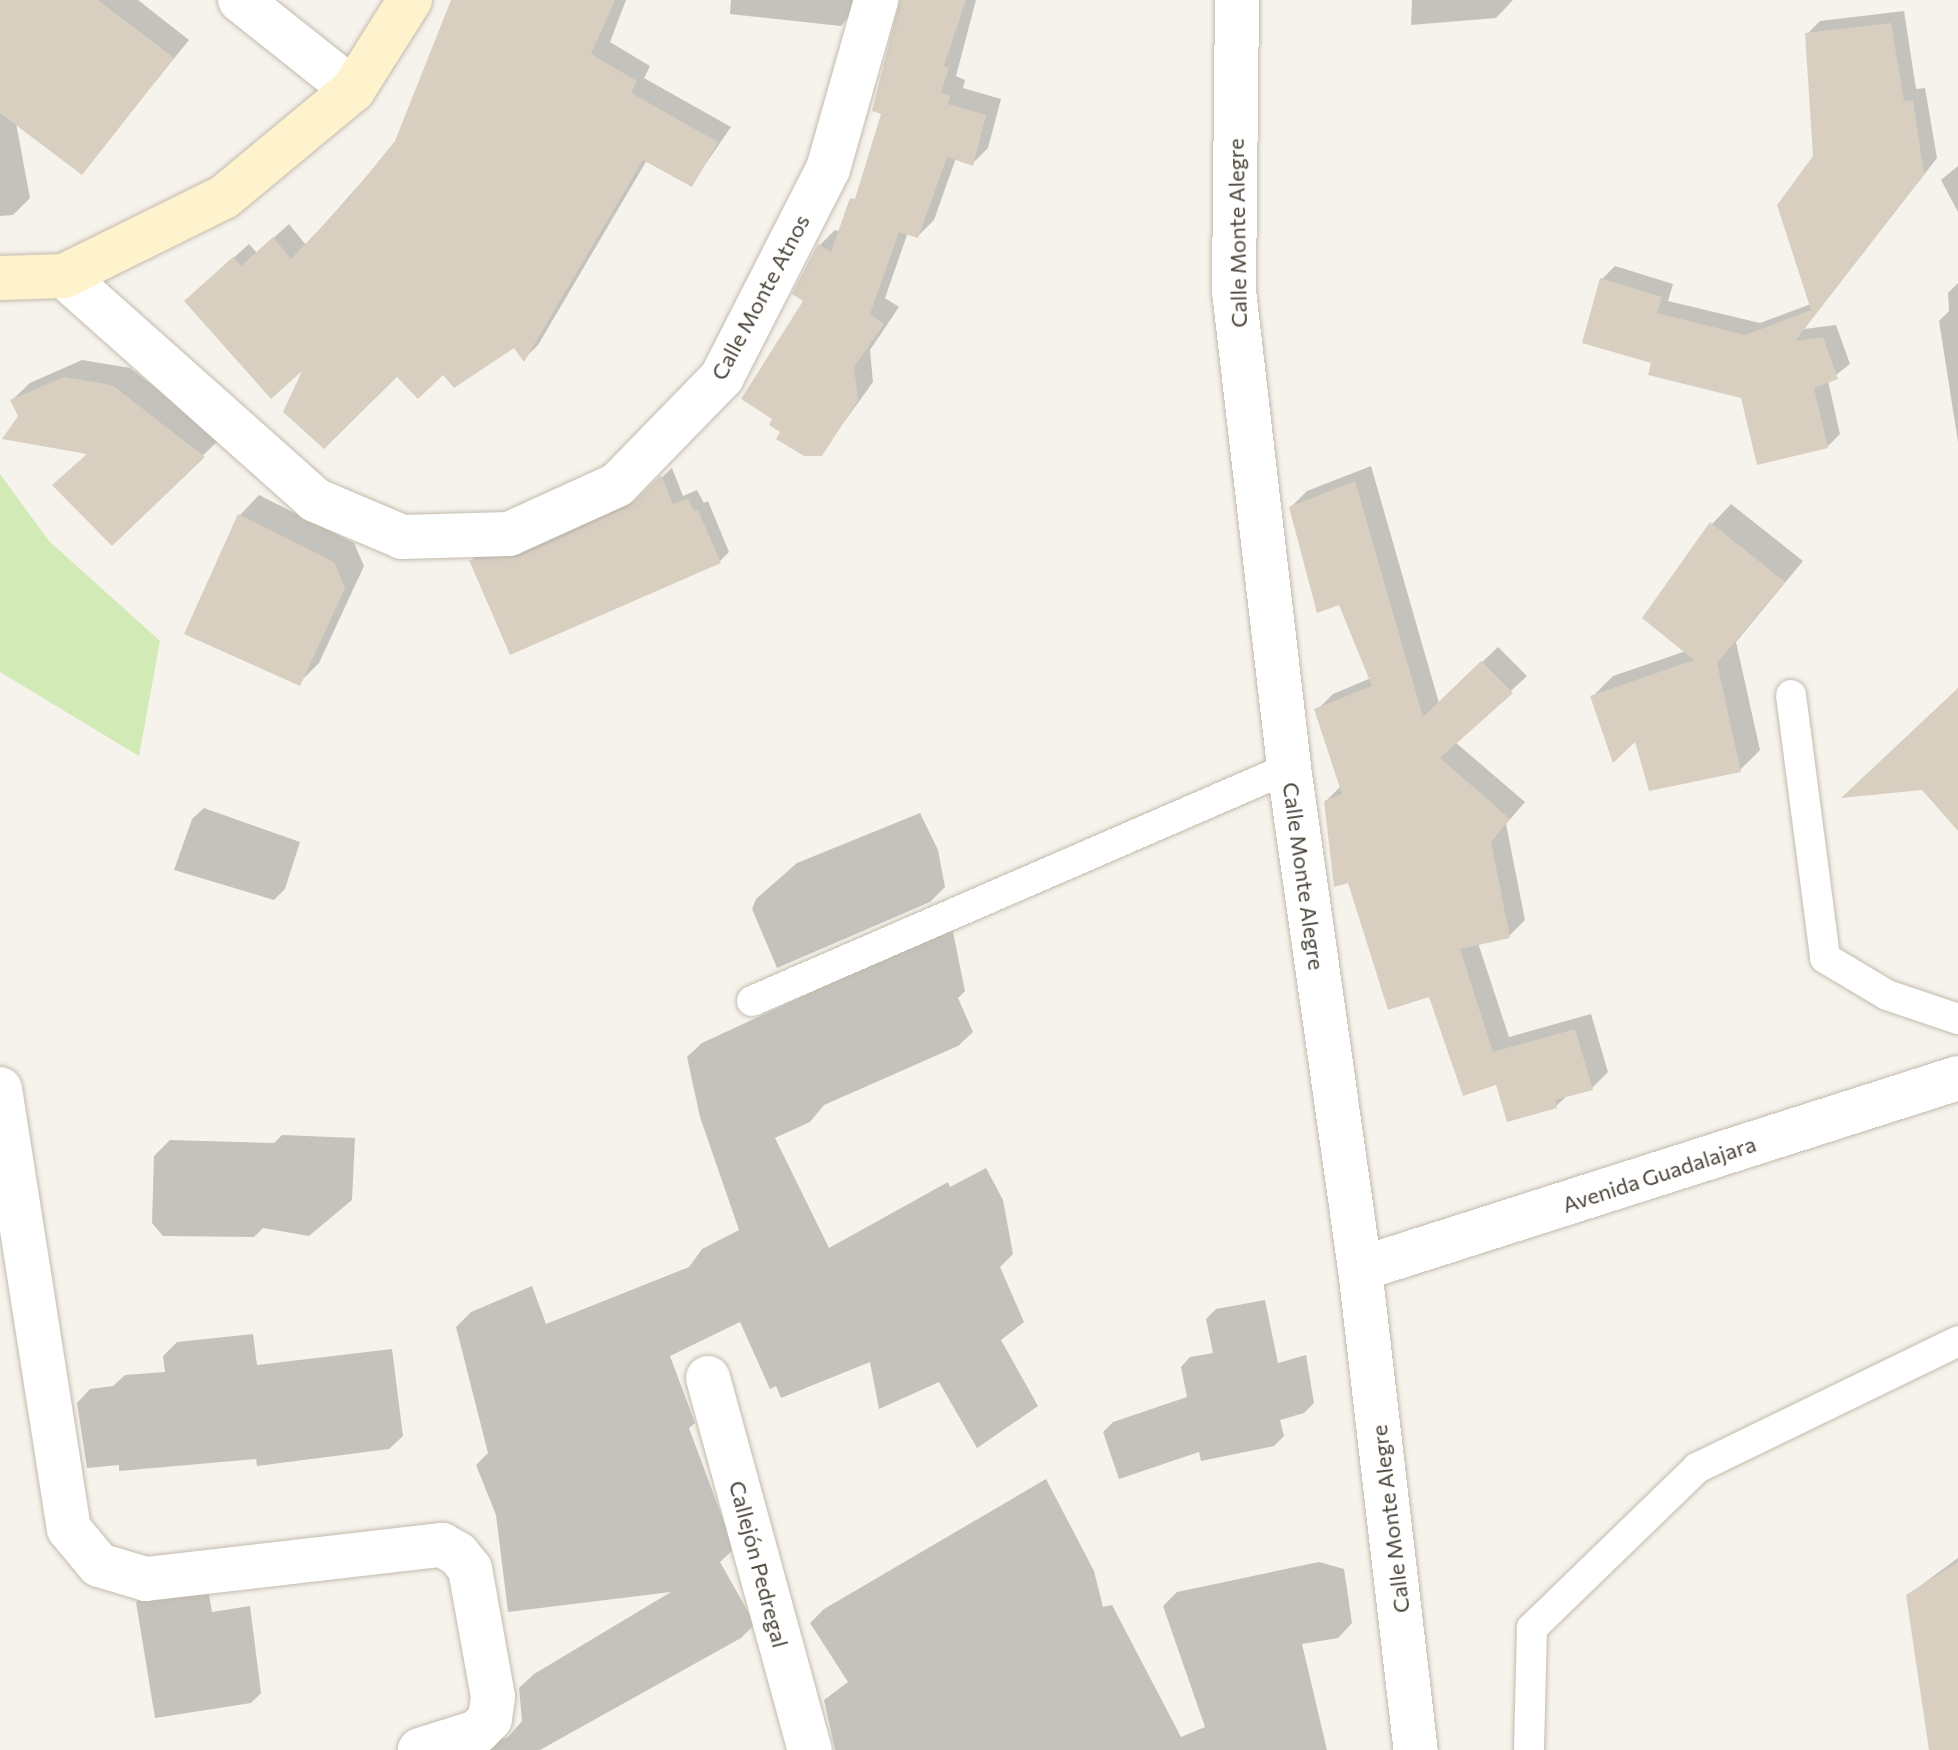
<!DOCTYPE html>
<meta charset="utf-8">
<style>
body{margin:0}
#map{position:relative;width:1958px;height:1750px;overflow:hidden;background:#f6f3ec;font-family:Commissioner,sans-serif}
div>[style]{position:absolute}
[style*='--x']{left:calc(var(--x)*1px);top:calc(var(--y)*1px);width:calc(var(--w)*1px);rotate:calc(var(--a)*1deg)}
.green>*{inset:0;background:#d2eab5}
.shadow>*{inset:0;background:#0003}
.building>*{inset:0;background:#d8cfc1}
.roads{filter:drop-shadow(0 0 2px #c2bbae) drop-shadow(0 0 2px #c2bbae)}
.lane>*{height:30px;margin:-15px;padding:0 15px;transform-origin:15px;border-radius:15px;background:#fff}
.street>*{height:44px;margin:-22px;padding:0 22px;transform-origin:22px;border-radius:22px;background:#fff}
.secondary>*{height:44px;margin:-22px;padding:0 22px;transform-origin:22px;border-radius:22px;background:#fff3cd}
span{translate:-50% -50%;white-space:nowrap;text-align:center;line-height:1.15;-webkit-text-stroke:7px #fff;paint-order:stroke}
.street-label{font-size:22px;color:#4b4439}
</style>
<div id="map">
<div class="green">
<i style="clip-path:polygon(0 474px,49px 541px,160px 641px,139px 756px,0 672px)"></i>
</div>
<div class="shadow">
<i style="clip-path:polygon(0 0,138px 0,189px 40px,82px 172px,16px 123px,30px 198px,13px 215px,0 216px)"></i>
<i style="clip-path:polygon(453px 0,626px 0,610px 42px,650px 66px,644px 78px,731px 127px,691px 185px,647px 160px,538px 345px,524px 359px,514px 345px,443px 372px,398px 374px,308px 362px,201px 287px,249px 244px,257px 253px,289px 224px,306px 245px,397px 142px)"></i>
<i style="clip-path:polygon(731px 0,861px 0,841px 26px,730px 14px)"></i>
<i style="clip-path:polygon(901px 0,976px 0,956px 76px,965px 80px,963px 88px,1001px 99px,988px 148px,972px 164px,956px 158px,934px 220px,918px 236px,908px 232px,885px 298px,899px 307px,870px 350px,873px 382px,821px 454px,782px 432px,819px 246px,835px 230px,840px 232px,860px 190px,883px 113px)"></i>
<i style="clip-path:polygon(1412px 0,1513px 0,1496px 18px,1411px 25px)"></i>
<i style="clip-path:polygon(1904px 11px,1916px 89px,1925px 88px,1937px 158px,1804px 329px,1836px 325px,1850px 364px,1828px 381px,1840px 434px,1827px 447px,1743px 396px,1654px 361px,1602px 279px,1615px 266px,1673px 284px,1668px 301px,1760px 323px,1811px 304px,1815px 157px,1807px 34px,1820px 21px)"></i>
<i style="clip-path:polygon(1958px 166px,1958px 212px,1941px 180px)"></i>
<i style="clip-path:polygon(1958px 283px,1958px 442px,1939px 321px,1949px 311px,1948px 293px)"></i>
<i style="clip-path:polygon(82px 360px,130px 368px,221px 438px,112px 543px,90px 452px,20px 416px,12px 400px,30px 383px)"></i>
<i style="clip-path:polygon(1371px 466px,1439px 703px,1498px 647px,1527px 676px,1455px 742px,1525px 802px,1506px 824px,1525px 920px,1509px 936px,1478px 943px,1509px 1037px,1591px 1014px,1608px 1072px,1592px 1088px,1568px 1095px,1556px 1106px,1498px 1083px,1430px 995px,1326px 801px,1341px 786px,1317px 710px,1333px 694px,1371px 678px,1340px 602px,1291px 507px,1307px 491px)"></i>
<i style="clip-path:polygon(672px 468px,683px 496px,697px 490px,704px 503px,708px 501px,729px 552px,720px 561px,471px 561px,481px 551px,531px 548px,640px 498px)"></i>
<i style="clip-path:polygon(259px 495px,354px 543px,364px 566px,319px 663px,299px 683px,239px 516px)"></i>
<i style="clip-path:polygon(1731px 504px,1803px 561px,1736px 642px,1760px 750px,1740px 770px,1636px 739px,1593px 696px,1613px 676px,1686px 651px,1712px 524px)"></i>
<i style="clip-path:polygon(204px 808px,300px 842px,285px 889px,274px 900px,174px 870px,192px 819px)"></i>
<i style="clip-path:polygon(920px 813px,938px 850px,945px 887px,930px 902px,777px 968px,752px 909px,756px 899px,797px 863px)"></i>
<i style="clip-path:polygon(952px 927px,965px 991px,958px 998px,973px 1032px,958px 1046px,824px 1105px,810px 1122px,775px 1138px,829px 1248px,948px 1182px,950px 1187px,986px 1168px,1003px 1200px,1013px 1254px,1000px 1267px,1024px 1322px,1001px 1340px,1038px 1406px,977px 1448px,939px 1382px,879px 1409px,870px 1362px,781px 1398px,776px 1386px,770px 1389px,740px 1322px,670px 1356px,695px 1423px,689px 1428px,734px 1549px,720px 1562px,755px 1624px,741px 1638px,540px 1750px,472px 1750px,508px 1737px,522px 1721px,519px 1688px,534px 1674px,671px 1592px,508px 1612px,496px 1515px,476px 1465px,488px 1453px,456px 1327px,471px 1312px,532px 1286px,546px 1324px,689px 1267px,702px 1249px,739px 1230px,700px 1117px,687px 1057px,702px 1043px)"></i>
<i style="clip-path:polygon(282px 1135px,355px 1138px,352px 1200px,309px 1236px,263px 1228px,254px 1237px,163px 1236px,152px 1223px,154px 1156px,170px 1140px,274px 1143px)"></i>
<i style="clip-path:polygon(1265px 1300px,1278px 1363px,1306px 1355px,1314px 1403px,1304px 1413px,1280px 1420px,1284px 1436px,1274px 1446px,1201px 1461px,1199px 1452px,1119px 1479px,1103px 1432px,1113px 1422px,1187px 1397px,1181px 1367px,1190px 1357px,1213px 1353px,1206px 1319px,1216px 1309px)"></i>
<i style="clip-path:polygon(253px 1334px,257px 1365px,392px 1349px,403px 1436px,389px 1449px,257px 1466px,256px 1459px,119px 1471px,119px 1465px,87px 1468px,77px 1403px,90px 1389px,113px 1386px,125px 1375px,165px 1372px,163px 1356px,177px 1342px)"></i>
<i style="clip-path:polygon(1046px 1479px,1094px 1571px,1103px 1607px,1112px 1605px,1181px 1737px,1205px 1727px,1163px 1606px,1177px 1592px,1319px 1562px,1344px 1569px,1352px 1623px,1338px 1638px,1302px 1644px,1327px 1750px,835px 1750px,824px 1700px,848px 1682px,810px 1623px,824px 1609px)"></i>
<i style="clip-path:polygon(1958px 1558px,1958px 1750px,1931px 1750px,1908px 1595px)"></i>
<i style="clip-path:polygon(208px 1589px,212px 1612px,250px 1606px,261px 1693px,251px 1703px,155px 1718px,136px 1602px,146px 1593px)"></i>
</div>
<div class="building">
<i style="clip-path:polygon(0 0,98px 0,174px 58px,82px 175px,0 113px)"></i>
<i style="clip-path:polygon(451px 0,615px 0,591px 54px,637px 81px,631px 93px,718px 142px,692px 187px,643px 160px,524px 362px,514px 348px,454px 388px,443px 375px,418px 399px,397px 377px,324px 449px,283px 412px,302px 371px,271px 399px,184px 301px,233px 257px,241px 266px,273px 237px,291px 259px,348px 199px,395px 141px)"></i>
<i style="clip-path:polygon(900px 0,966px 0,944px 66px,949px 68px,941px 92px,950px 96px,948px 104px,986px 115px,973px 166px,947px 157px,918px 238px,899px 232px,870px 314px,884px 324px,854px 367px,858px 400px,822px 456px,804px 456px,776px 439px,780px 432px,769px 425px,772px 419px,741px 399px,803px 301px,792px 294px,818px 244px,831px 252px,850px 198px,855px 199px,881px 114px,872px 111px)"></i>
<i style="clip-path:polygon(1891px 23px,1904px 101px,1913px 100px,1924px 174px,1795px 341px,1823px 337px,1838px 379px,1814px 388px,1828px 448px,1757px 465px,1741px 398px,1648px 375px,1651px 363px,1582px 343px,1600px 278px,1662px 297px,1657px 313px,1745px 335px,1811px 310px,1777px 205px,1813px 156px,1805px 33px)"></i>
<i style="clip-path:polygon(64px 377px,112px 385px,205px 457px,112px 546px,52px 485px,87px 454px,2px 439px,18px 416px,10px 400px)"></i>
<i style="clip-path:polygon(661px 475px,673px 504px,688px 498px,694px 511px,698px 510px,721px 563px,510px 655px,469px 560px,519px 557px,628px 507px)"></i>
<i style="clip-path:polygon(1355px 481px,1423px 717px,1481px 661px,1513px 693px,1440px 758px,1510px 819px,1491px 842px,1510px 938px,1460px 949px,1493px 1052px,1575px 1029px,1593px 1090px,1555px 1100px,1557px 1108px,1507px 1122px,1496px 1085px,1463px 1096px,1429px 997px,1388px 1010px,1348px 883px,1334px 887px,1324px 801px,1342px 794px,1314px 709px,1372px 686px,1339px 605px,1317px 613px,1289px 507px)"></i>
<i style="clip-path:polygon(238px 514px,334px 562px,345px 588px,300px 686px,184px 634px)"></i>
<i style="clip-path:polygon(1710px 522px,1785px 582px,1717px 663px,1741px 772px,1649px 791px,1635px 742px,1613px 763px,1590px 696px,1694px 660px,1642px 618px)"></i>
<i style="clip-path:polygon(1958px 688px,1958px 831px,1922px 790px,1841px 798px)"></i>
<i style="clip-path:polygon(1958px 1562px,1958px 1750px,1929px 1750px,1906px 1595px)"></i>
</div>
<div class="roads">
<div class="lane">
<i style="--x:1791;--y:695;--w:265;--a:82.6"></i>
<i style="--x:1825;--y:958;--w:72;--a:30.8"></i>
<i style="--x:1887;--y:995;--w:75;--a:18.7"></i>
<i style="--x:752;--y:1001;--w:585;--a:-23.46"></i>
<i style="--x:1529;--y:1750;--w:122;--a:-88.6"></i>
<i style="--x:1532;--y:1628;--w:230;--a:-44.1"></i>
<i style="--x:1697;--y:1468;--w:290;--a:-25.9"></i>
</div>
<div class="street">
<i style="--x:240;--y:0;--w:144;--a:38.5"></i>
<i style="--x:1237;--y:0;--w:291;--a:90.6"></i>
<i style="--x:1234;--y:291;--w:480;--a:83.4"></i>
<i style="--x:1289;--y:768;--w:506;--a:81.93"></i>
<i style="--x:1360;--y:1269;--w:484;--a:83.4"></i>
<i style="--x:64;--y:276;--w:336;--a:41.7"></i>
<i style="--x:315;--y:500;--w:95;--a:23"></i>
<i style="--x:402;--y:537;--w:107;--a:-1.6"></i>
<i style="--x:509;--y:534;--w:119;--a:-24.4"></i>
<i style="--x:617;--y:485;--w:151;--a:-45.8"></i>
<i style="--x:722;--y:377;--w:233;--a:-63"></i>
<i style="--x:828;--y:169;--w:176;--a:-74.1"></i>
<i style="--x:0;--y:1089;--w:445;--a:81.1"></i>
<i style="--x:69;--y:1529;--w:47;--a:50.2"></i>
<i style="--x:99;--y:1565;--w:49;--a:16.6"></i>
<i style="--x:146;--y:1579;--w:298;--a:-6.6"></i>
<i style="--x:442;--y:1545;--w:18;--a:29"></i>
<i style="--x:458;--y:1554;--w:19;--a:51"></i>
<i style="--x:470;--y:1569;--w:130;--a:79.8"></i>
<i style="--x:493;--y:1697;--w:22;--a:98"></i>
<i style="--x:490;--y:1719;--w:18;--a:135"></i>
<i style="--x:477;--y:1732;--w:60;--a:162.5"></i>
<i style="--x:1360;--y:1269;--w:628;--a:-17.71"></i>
<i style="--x:708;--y:1378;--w:386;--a:74.7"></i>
</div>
<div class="secondary">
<i style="--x:0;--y:278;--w:64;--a:-1.8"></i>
<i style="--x:64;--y:276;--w:178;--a:-26.3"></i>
<i style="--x:224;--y:197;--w:168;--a:-39.7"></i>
<i style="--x:353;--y:90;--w:107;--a:-57.7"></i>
</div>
</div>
<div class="street-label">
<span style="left:1237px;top:233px;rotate:-91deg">Calle Monte Alegre</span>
<span style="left:760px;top:297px;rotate:-62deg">Calle Monte Atnos</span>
<span style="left:1304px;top:876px;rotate:82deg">Calle Monte Alegre</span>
<span style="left:1659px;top:1174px;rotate:-18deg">Avenida Guadalajara</span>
<span style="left:1390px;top:1519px;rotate:-97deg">Calle Monte Alegre</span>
<span style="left:759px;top:1564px;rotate:75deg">Callejón Pedregal</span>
</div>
</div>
